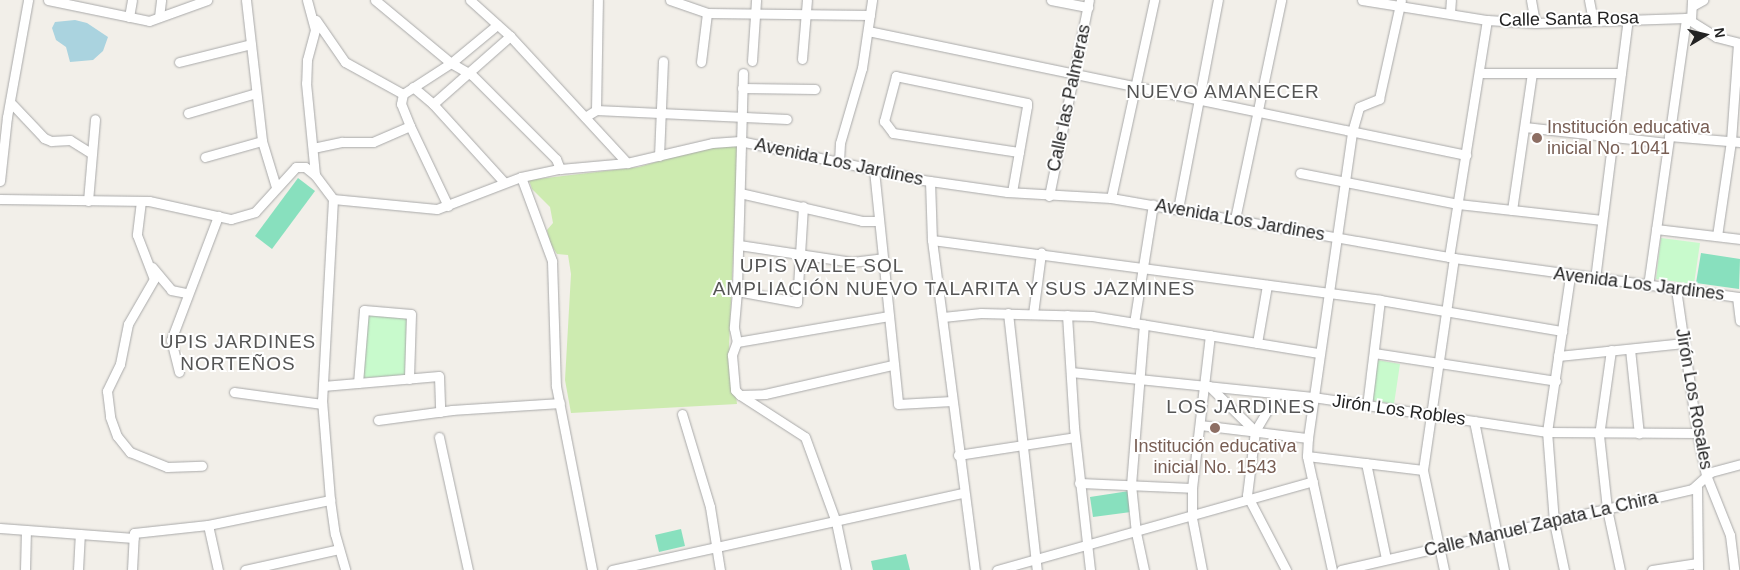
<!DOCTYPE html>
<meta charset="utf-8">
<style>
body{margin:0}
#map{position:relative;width:1740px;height:570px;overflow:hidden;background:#f2efe9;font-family:Arial,sans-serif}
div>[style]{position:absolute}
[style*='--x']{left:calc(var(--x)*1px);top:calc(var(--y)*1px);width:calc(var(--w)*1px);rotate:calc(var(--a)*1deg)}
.grass>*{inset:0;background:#cdebb0}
.park>*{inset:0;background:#c8facc}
.pitch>*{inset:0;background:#88e0be}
.water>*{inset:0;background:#aad3df}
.roads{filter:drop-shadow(0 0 1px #a9a9a9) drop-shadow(0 0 1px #a9a9a9)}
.minor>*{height:9px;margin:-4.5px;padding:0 4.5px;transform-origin:4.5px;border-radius:4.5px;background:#fff}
.dots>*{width:14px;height:14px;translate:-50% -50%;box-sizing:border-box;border:2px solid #fff;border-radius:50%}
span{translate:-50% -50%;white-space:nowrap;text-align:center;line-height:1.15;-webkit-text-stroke:4px #fff;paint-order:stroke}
.street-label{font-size:18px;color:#222}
.education-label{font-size:18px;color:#785e54}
.left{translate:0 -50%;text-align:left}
.neighbourhood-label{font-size:19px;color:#555;letter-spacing:1px}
.north{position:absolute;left:1680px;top:10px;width:50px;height:50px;-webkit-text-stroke:4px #fff;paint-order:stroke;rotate:81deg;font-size:14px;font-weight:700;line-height:20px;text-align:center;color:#222}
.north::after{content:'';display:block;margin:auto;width:18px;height:22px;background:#222;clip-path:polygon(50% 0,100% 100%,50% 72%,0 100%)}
</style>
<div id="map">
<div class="grass">
<i style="clip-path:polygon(738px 145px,729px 346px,737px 404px,571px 413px,565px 380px,571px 274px,568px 255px,557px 254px,550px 243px,547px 230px,553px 223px,550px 207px,532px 189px,529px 180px,639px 167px,700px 149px)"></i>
</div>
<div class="park">
<i style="clip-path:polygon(1661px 238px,1700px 243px,1694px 284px,1656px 279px)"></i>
<i style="clip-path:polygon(366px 314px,407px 318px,405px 375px,363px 378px)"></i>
<i style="clip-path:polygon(1377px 360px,1400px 364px,1394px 404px,1371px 400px)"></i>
</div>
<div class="pitch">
<i style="clip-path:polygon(298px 178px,315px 191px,272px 249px,255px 236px)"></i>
<i style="clip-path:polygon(1701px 253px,1740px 259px,1739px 289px,1696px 283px)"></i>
<i style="clip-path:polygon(1129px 491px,1131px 512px,1093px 517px,1090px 497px)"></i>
<i style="clip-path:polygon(681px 529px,685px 546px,659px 552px,655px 535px)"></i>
<i style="clip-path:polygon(906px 554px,910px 570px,873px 570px,871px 561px)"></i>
</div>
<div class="water">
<i style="clip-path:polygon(75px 20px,87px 23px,108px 37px,103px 51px,93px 60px,70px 62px,66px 47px,56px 40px,52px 28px,55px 22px)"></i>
</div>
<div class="roads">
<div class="minor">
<i style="--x:48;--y:0;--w:103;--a:11.7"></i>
<i style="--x:149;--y:21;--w:62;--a:-19.9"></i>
<i style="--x:246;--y:0;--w:142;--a:83.5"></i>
<i style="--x:262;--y:141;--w:48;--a:73.1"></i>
<i style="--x:307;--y:0;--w:31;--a:75"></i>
<i style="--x:315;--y:30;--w:31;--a:105"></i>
<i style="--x:307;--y:60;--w:23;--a:92"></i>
<i style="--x:306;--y:83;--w:92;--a:84.4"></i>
<i style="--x:375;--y:0;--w:99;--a:39.7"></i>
<i style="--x:451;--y:63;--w:24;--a:30"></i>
<i style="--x:472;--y:75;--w:119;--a:45"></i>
<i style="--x:556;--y:159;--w:11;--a:68"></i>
<i style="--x:470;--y:0;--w:54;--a:42"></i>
<i style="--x:510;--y:36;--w:173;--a:47.3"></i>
<i style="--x:670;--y:0;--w:39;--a:19"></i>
<i style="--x:707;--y:13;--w:163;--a:0.7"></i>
<i style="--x:1051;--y:0;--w:38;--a:11"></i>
<i style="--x:1362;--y:0;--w:127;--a:9.1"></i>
<i style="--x:1487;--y:20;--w:48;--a:3.6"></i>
<i style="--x:1535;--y:23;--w:151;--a:-1.9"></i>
<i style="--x:1686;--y:18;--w:36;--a:32"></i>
<i style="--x:1716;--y:37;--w:25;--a:14"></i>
<i style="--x:1531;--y:0;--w:23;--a:80"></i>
<i style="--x:1589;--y:0;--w:21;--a:79"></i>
<i style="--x:1692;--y:6;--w:13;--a:-29"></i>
<i style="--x:1450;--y:13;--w:13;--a:-86"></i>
<i style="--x:129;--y:17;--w:17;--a:-80"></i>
<i style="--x:159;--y:17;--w:17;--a:-83"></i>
<i style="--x:316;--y:20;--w:51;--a:55.4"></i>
<i style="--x:345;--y:62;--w:66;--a:28.9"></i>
<i style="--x:1691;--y:20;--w:20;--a:-87"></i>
<i style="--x:868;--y:31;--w:611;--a:11.71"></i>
<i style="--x:802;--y:59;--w:59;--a:-85.2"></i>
<i style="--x:752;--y:61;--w:61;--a:-86.2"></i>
<i style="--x:179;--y:62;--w:74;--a:-14"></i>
<i style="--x:701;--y:62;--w:49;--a:-83"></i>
<i style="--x:743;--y:73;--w:218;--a:91.6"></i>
<i style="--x:737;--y:291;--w:61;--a:10.4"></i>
<i style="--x:797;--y:302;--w:96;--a:-86.4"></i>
<i style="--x:1480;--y:73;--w:141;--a:0"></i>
<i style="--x:413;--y:87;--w:26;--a:40"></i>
<i style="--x:433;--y:104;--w:105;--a:47.7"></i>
<i style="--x:742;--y:88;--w:73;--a:0.8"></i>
<i style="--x:12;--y:104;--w:47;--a:46.7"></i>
<i style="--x:44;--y:138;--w:8;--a:23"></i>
<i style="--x:51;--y:141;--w:19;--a:-3"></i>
<i style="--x:70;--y:140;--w:25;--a:32"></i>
<i style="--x:433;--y:104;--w:103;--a:-41.4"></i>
<i style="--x:596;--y:110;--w:110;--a:-89"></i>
<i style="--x:188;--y:113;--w:71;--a:-16.4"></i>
<i style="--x:585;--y:117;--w:13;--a:-32"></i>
<i style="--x:596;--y:110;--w:191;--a:2.7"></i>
<i style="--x:1525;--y:127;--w:143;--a:6.4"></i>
<i style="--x:1669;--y:136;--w:71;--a:4.8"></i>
<i style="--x:313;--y:148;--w:30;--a:-12"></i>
<i style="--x:342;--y:142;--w:31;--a:0"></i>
<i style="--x:373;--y:142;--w:40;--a:-23.4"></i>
<i style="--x:659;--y:156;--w:95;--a:-87.6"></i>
<i style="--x:205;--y:157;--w:59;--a:-15.7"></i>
<i style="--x:839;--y:162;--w:19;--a:-87"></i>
<i style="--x:840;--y:143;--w:78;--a:-73.7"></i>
<i style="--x:862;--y:68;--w:69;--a:-81.6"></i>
<i style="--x:874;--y:170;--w:235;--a:84.1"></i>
<i style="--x:898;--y:404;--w:54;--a:-3.2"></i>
<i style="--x:1300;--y:173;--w:161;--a:11.1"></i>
<i style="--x:1458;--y:204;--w:145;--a:6.3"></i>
<i style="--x:521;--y:177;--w:90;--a:69.7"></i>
<i style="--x:552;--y:261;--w:125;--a:88.2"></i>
<i style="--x:556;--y:386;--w:187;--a:78.9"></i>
<i style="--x:0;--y:181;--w:64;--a:-83.8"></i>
<i style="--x:7;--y:117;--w:119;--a:-79.8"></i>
<i style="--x:930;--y:181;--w:59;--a:88.1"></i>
<i style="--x:932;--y:240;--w:333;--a:82.6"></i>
<i style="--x:1012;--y:192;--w:41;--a:-80.1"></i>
<i style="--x:1019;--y:152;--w:47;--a:-80.1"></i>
<i style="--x:1027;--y:106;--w:3;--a:-90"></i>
<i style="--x:1027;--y:103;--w:134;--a:-168.4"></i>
<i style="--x:896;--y:76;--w:47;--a:104.9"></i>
<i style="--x:884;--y:121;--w:15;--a:53"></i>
<i style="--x:893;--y:133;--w:127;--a:8.6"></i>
<i style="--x:740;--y:193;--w:125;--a:12.9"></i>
<i style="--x:862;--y:221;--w:17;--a:0"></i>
<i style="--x:1049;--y:196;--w:200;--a:-78.5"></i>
<i style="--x:1111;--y:198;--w:203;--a:-77.7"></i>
<i style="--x:0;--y:199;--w:149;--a:0.8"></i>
<i style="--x:149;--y:201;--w:84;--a:12.4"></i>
<i style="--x:231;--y:219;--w:25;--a:-16"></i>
<i style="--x:255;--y:212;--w:61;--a:-47.7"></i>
<i style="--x:296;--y:167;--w:9;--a:0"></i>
<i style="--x:305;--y:167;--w:13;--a:39"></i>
<i style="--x:315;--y:175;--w:30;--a:53"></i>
<i style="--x:333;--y:199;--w:201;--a:93.1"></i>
<i style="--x:322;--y:400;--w:100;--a:85.4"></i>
<i style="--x:330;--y:500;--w:34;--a:82"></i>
<i style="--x:335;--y:534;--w:37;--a:74"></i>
<i style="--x:333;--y:199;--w:104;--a:5.5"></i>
<i style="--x:437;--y:209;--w:90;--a:-20.9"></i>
<i style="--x:521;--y:177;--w:40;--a:-12"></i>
<i style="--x:560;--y:169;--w:67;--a:-5.1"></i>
<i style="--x:627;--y:163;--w:87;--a:-13.2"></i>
<i style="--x:712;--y:143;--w:28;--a:-4"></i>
<i style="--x:740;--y:141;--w:187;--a:12"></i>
<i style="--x:923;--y:180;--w:85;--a:8.1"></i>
<i style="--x:1007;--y:192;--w:104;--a:3.3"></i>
<i style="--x:1111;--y:198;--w:348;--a:9.9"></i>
<i style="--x:1454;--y:258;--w:289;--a:7.8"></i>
<i style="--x:88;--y:201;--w:82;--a:-85.1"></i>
<i style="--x:141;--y:201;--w:34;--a:97"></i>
<i style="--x:137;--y:235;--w:47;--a:68.9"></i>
<i style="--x:154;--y:279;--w:52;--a:120"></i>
<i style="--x:128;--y:324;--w:41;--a:101.3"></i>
<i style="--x:120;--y:364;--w:30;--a:116"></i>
<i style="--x:107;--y:391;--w:26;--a:83"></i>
<i style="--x:110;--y:417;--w:20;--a:70"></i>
<i style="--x:117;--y:436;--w:21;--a:51"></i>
<i style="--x:130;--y:452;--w:40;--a:22"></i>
<i style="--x:167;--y:467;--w:35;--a:-2"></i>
<i style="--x:448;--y:206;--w:89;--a:-115.4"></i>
<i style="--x:410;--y:126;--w:24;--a:-112"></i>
<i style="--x:401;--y:104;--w:10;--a:-79"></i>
<i style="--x:403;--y:94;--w:57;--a:-32.9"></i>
<i style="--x:451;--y:63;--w:60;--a:-39.6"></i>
<i style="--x:1178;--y:209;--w:213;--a:-79.2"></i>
<i style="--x:1512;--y:210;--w:138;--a:-81.7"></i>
<i style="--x:1235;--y:219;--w:224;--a:-78.1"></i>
<i style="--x:1656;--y:229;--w:85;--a:6.8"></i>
<i style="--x:1717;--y:236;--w:96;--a:-81.6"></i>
<i style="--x:1731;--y:141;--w:98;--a:-85.9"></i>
<i style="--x:932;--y:240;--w:452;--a:7.6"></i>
<i style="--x:1380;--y:300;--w:185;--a:9.7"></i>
<i style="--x:739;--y:245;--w:114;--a:8.6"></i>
<i style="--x:852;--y:262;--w:31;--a:-7"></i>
<i style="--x:1449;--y:257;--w:240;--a:-80.9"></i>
<i style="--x:152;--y:267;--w:30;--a:50"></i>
<i style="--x:171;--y:290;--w:16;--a:11"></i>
<i style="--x:1595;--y:279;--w:262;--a:-82.8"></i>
<i style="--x:1648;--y:286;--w:271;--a:-81.9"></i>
<i style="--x:1676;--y:289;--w:146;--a:81.7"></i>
<i style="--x:1697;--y:433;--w:43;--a:77.9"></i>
<i style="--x:1706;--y:475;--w:65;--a:68.2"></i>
<i style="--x:1730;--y:535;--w:35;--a:83"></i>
<i style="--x:737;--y:291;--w:37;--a:95"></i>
<i style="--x:734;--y:328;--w:14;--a:78"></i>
<i style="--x:737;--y:342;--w:154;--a:-9.7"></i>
<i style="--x:1737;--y:297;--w:24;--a:83"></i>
<i style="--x:1008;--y:313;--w:259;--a:83.6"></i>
<i style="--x:1033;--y:314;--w:62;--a:-82.5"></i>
<i style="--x:1067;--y:315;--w:112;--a:86.4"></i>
<i style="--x:1074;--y:427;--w:144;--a:83.6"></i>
<i style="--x:943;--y:317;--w:38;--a:-6"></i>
<i style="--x:981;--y:313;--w:111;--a:1.5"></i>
<i style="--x:1092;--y:316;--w:230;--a:9.3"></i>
<i style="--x:1134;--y:323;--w:120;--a:-80.9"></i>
<i style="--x:737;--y:341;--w:15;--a:110"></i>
<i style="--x:732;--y:355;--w:35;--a:85"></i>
<i style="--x:735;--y:390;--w:7;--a:45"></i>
<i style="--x:740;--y:395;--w:25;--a:-2"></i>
<i style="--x:765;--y:394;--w:131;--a:-12.8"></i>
<i style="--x:1257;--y:343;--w:59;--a:-80.2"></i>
<i style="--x:1630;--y:349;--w:85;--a:84"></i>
<i style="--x:1611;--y:350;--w:86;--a:98"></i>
<i style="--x:1599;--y:435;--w:74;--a:83.8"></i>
<i style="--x:1607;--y:509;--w:62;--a:78"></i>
<i style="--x:1374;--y:353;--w:184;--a:8.7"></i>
<i style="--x:1558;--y:356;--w:127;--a:-5.9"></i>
<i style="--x:179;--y:372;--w:33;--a:-104"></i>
<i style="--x:171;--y:340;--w:133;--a:-69.2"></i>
<i style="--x:1071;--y:372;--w:243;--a:5.9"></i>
<i style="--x:1313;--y:397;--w:237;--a:8.5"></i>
<i style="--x:1547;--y:432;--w:150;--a:0.4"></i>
<i style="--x:358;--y:383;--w:73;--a:-85.3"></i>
<i style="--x:364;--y:310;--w:47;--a:4.9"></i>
<i style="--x:411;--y:314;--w:65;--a:91.8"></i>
<i style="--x:323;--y:386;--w:116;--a:-4.9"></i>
<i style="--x:439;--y:376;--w:36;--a:88"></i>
<i style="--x:1209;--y:386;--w:64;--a:44.4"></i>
<i style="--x:234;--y:392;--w:89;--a:7.8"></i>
<i style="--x:1277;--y:394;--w:43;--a:120.7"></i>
<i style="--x:1255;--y:431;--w:64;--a:97.1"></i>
<i style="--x:1247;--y:495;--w:85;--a:62.5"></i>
<i style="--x:740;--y:395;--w:77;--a:32.9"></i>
<i style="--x:805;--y:437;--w:90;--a:70"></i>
<i style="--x:836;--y:522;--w:49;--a:78.2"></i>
<i style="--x:1367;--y:406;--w:107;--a:-83"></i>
<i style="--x:682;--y:414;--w:97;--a:73.2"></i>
<i style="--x:710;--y:507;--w:64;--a:81"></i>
<i style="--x:378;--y:420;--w:75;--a:-7.7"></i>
<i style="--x:452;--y:410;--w:108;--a:-3.7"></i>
<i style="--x:1474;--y:421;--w:152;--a:78.6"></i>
<i style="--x:1200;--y:425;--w:109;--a:6.9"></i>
<i style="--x:439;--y:437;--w:136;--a:77.7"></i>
<i style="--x:958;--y:455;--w:118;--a:-8.7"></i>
<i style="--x:1307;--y:456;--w:117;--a:6.9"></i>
<i style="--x:1366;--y:463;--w:98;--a:78.2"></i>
<i style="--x:1079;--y:483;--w:113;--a:2.5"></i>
<i style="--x:1697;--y:487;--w:83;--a:89.3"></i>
<i style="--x:208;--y:525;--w:46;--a:77.5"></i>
<i style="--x:0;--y:528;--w:134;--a:4.3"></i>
<i style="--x:25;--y:570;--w:40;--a:-88.6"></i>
<i style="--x:78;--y:570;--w:36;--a:-87"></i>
<i style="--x:132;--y:570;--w:37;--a:-87"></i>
<i style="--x:134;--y:533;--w:74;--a:-6.2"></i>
<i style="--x:208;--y:525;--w:125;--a:-11.6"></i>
<i style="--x:245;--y:570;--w:96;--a:-12.6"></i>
<i style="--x:612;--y:570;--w:359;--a:-12.4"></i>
<i style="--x:997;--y:570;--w:328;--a:-15.7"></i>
<i style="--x:1144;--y:570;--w:38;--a:-102"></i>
<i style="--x:1136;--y:533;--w:48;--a:-95.9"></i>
<i style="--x:1131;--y:485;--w:161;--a:-85.4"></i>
<i style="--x:1202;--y:570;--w:53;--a:-100.9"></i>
<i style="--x:1192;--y:518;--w:30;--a:-90"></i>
<i style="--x:1192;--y:488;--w:154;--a:-83.3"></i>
<i style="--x:1332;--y:570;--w:117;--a:-102.4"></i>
<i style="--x:1307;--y:456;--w:18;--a:-87"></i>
<i style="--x:1308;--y:438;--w:309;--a:-81.8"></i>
<i style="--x:1352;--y:132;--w:26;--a:-74"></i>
<i style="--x:1359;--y:107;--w:22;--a:-22"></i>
<i style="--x:1379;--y:99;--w:101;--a:-77.5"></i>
<i style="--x:1341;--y:570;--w:360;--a:-13"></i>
<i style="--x:1692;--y:489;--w:25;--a:-42"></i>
<i style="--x:1711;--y:472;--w:30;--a:-15"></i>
<i style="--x:1444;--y:570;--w:102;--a:-101.9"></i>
<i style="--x:1423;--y:470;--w:214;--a:-81.7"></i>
<i style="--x:1564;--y:570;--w:49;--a:-101.8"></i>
<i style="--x:1554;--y:522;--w:90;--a:-94.4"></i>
<i style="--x:1547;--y:432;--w:158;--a:-81.6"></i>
<i style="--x:1652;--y:570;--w:46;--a:-8.8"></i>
</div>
</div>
<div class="dots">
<i style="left:1537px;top:138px;background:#8d6e63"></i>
<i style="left:1215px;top:428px;background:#8d6e63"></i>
</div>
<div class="street-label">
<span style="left:1569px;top:19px;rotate:-1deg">Calle Santa Rosa</span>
<span style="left:1069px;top:98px;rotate:-78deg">Calle las Palmeras</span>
<span style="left:839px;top:162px;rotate:12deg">Avenida Los Jardines</span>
<span style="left:1240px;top:220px;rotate:10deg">Avenida Los Jardines</span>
<span style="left:1639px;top:284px;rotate:7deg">Avenida Los Jardines</span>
<span style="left:1694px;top:399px;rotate:80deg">Jirón Los Rosales</span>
<span style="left:1399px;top:410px;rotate:8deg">Jirón Los Robles</span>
<span style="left:1541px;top:524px;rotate:-13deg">Calle Manuel Zapata La Chira</span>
</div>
<div class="education-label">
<span class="left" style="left:1547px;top:138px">Institución educativa<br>inicial No. 1041</span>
<span style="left:1215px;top:457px">Institución educativa<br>inicial No. 1543</span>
</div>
<div class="neighbourhood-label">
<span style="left:1223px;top:92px">NUEVO AMANECER</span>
<span style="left:822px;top:266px">UPIS VALLE SOL</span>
<span style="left:954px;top:289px">AMPLIACIÓN NUEVO TALARITA Y SUS JAZMINES</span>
<span style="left:238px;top:353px">UPIS JARDINES<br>NORTEÑOS</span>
<span style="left:1241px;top:407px">LOS JARDINES</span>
</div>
<div class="north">N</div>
</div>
